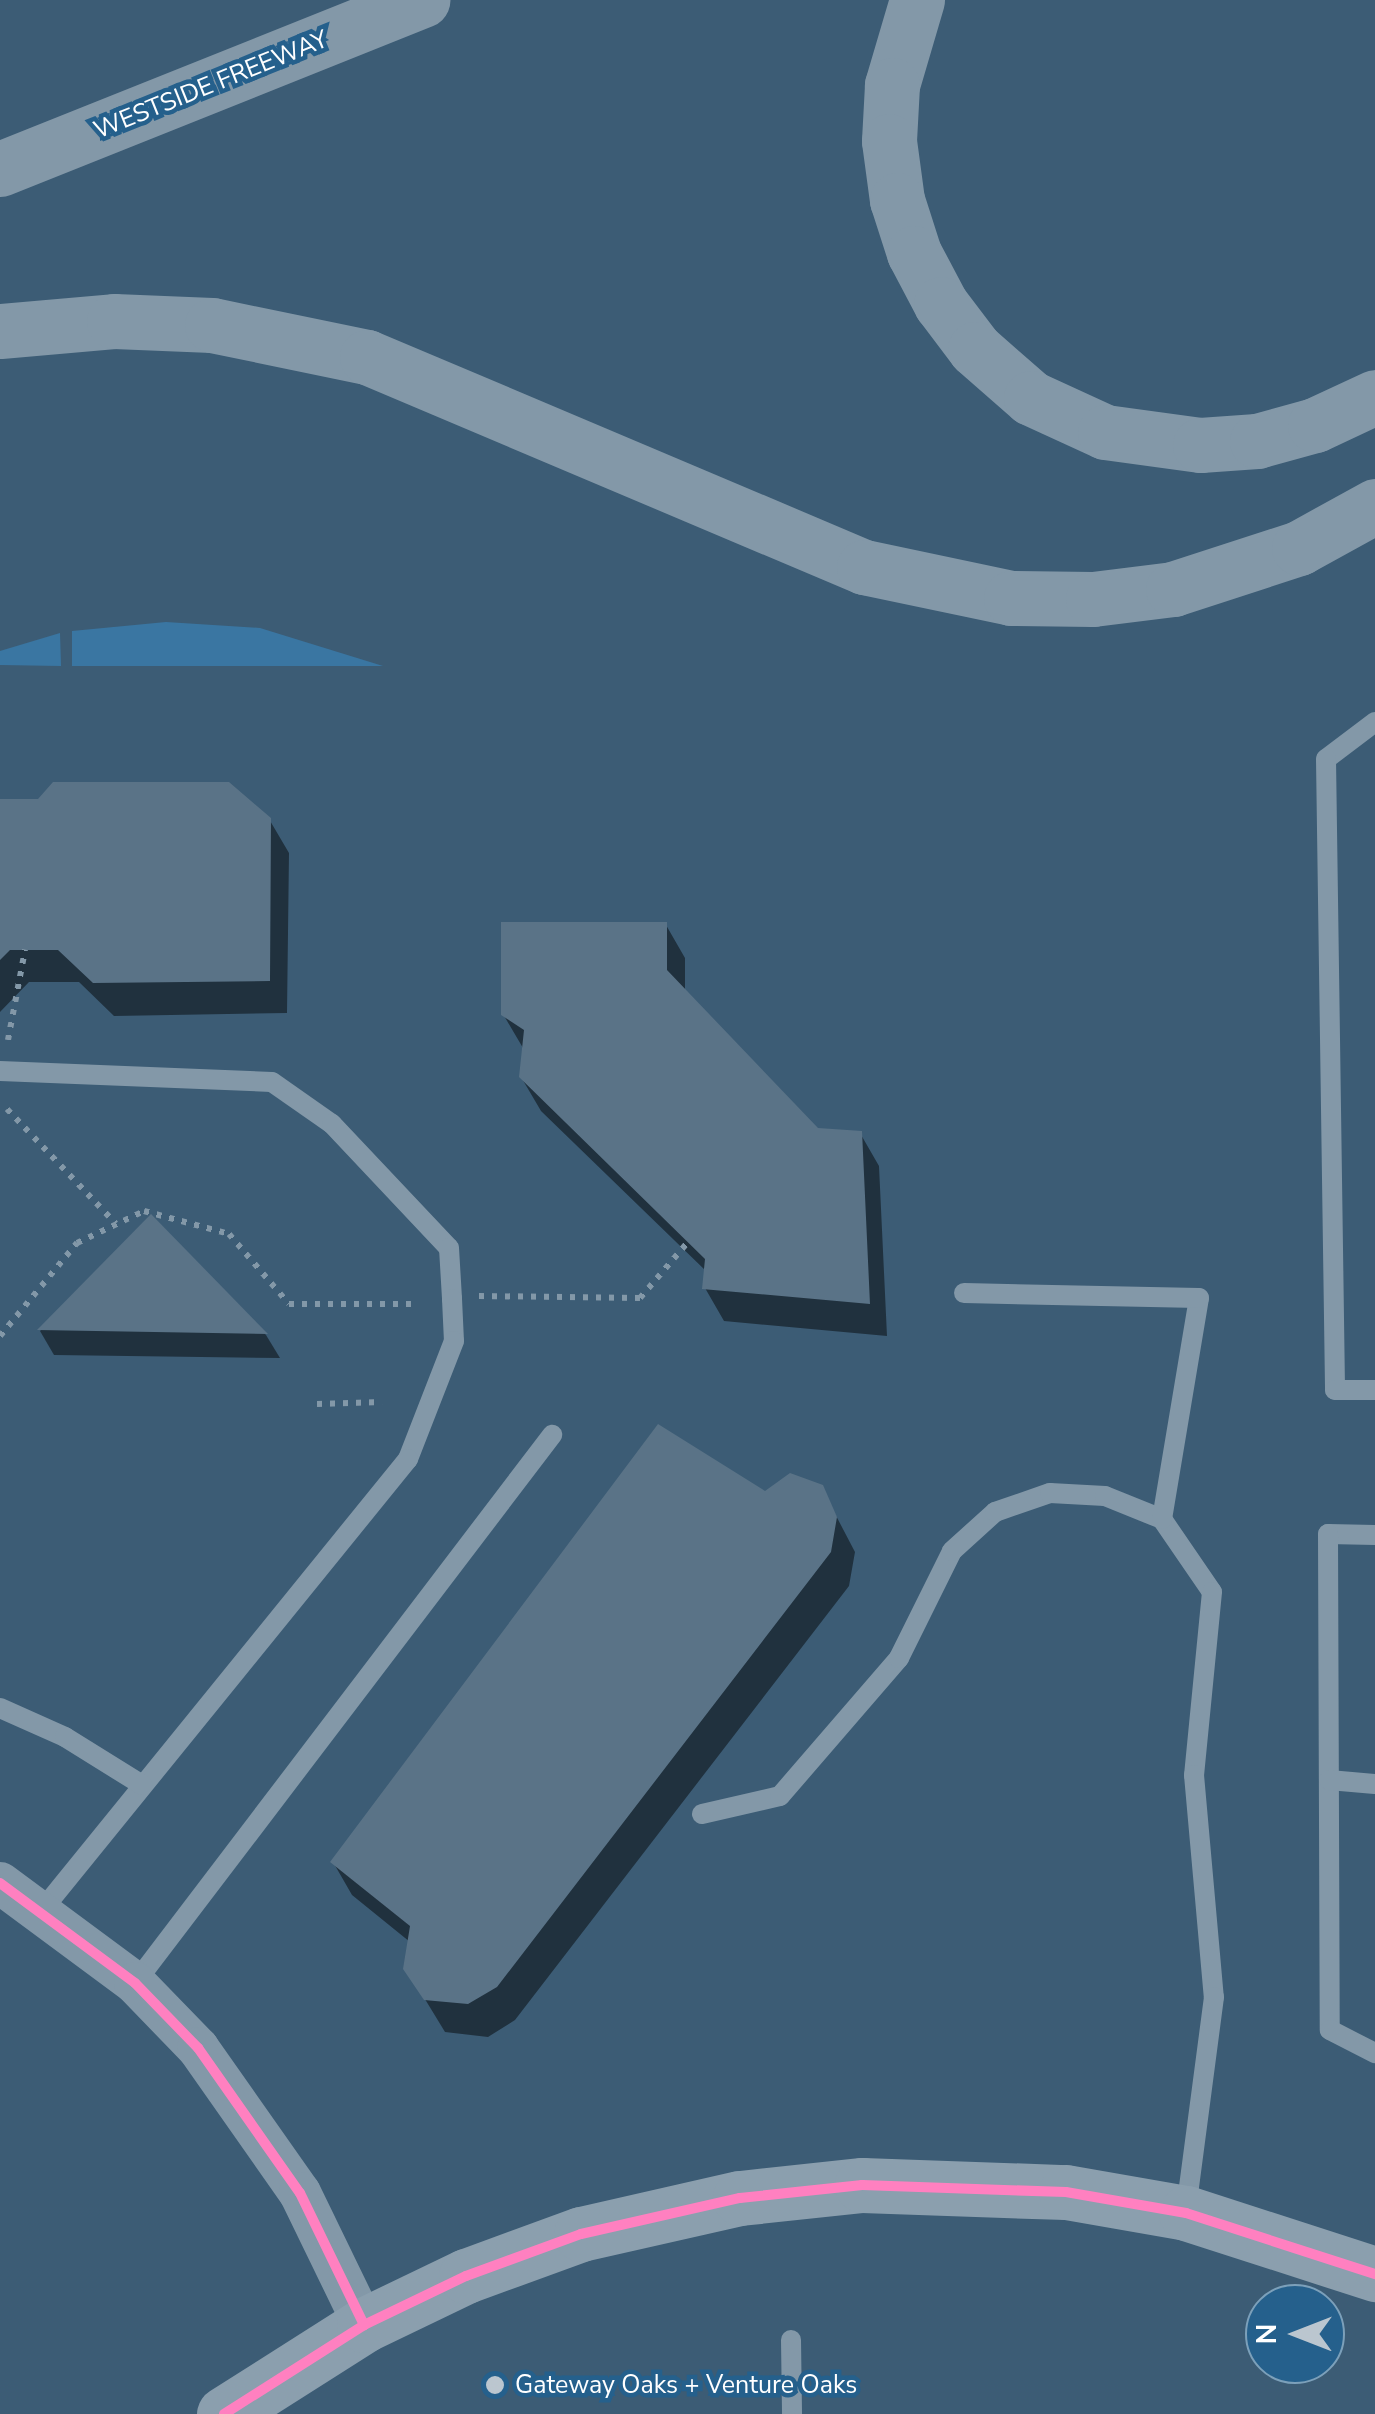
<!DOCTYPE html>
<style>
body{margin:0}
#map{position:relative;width:1375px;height:2414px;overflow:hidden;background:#3c5c75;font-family:"Nunito Sans",sans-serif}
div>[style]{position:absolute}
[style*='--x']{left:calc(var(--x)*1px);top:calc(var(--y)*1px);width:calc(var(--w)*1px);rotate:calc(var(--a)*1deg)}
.green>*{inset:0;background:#3a76a2}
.shadow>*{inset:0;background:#0007}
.building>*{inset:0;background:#5a7387}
.path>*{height:6px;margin-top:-3px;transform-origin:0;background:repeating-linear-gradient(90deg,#8398a8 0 5px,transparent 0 13px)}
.lane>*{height:20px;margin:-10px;padding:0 10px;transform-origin:10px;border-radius:10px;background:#8398a8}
.street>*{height:42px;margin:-21px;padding:0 21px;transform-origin:21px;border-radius:21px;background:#8398a8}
.secondary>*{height:55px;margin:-27.5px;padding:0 27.5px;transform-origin:27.5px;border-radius:27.5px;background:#8b9fae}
.highway>*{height:55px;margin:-27.5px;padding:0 27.5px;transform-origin:27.5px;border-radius:27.5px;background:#8398a8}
.cycleway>*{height:10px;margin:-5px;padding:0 5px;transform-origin:5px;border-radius:5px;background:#ff80c0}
.dots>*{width:28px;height:28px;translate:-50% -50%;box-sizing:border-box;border:5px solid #25608c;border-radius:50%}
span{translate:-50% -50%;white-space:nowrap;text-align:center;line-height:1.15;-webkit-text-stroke:9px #25608c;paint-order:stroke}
.street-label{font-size:25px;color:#fff}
.poi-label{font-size:25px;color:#fff}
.left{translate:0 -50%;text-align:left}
.north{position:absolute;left:1245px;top:2284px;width:100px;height:100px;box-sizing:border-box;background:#25608c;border:2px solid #7ca0ba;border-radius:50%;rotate:270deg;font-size:28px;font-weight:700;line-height:40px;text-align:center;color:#fff}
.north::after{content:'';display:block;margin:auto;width:35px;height:45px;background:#bbc6cf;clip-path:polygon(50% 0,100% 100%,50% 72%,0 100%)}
</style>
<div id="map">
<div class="green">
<i style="clip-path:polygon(166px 622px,260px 628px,383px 666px,72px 666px,72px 631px)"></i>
<i style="clip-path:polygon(60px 633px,61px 666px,0 665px,0 651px)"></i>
</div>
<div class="shadow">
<i style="clip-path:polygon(0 802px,269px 819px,289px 853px,287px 1013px,114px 1016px,79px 982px,29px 982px,0 1012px)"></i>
<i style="clip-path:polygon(666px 925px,685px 958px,685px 992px,817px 1131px,860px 1133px,879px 1166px,887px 1336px,724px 1321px,705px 1288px,707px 1272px,541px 1111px,521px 1077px,523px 1048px,503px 1014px)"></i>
<i style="clip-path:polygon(151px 1218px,266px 1335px,280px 1358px,54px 1355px,40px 1331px)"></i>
<i style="clip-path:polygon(821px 1487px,855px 1552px,849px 1586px,515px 2020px,488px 2037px,445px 2032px,406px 1968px,410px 1942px,352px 1895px,333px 1862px,765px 1494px)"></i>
</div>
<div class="building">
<i style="clip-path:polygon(53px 782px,229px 782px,271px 818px,270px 981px,93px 983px,58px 950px,10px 950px,0 960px,0 799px,38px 799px)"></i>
<i style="clip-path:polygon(501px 922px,667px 922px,667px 970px,818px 1128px,862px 1131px,870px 1304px,702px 1289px,705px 1259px,519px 1077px,524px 1030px,501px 1015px)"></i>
<i style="clip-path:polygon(151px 1214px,268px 1334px,37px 1330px)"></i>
<i style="clip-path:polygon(658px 1424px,765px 1491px,790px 1473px,823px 1485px,837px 1517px,831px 1552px,497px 1987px,468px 2004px,424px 2000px,403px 1969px,410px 1926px,330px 1862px)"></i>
</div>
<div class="path">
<i style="--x:8;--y:1040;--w:92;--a:-79.3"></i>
<i style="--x:7;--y:1109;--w:158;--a:46.5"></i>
<i style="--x:479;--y:1296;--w:161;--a:0.7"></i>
<i style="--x:640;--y:1298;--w:74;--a:-49.4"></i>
<i style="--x:0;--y:1336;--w:121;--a:-50.4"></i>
<i style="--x:77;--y:1243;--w:74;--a:-25.5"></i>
<i style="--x:144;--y:1211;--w:88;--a:15.1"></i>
<i style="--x:229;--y:1234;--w:92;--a:49.4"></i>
<i style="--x:289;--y:1304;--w:123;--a:0"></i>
<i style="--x:317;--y:1404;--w:65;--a:-1.8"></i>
</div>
<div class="lane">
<i style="--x:1375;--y:722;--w:61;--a:142.9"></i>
<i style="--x:1326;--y:759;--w:631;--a:89.18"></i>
<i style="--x:1335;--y:1390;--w:40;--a:0"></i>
<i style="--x:0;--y:1071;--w:272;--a:2.3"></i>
<i style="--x:272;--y:1082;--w:73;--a:35"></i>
<i style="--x:332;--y:1124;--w:170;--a:46.7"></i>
<i style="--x:449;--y:1248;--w:51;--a:86.6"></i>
<i style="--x:452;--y:1299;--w:42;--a:87.3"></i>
<i style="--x:454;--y:1341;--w:127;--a:111.3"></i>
<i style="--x:408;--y:1459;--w:579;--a:129.05"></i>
<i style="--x:1162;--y:1519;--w:88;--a:55.6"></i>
<i style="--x:1212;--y:1592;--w:184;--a:95.6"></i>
<i style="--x:1194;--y:1775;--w:223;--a:84.9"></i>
<i style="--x:1214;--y:1997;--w:216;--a:97.5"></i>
<i style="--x:1375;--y:1535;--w:47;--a:-178.8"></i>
<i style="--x:1328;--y:1534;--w:496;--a:89.8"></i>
<i style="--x:1330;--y:2030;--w:51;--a:27.1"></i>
<i style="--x:0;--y:1708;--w:71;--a:24"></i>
<i style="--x:65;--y:1737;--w:91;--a:31.9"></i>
<i style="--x:1329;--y:1780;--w:46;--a:5"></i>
<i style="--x:702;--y:1814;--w:80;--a:-13"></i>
<i style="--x:780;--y:1796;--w:182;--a:-49.2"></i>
<i style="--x:899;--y:1658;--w:119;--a:-63.6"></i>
<i style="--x:952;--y:1551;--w:58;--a:-42.2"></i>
<i style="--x:995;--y:1512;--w:58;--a:-19.1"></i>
<i style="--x:1050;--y:1493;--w:55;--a:3.1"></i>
<i style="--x:1105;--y:1496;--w:61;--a:22"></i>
<i style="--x:1162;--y:1519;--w:224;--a:-80.5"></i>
<i style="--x:1199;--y:1298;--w:235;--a:-178.8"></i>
<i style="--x:135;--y:1983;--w:689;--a:-52.73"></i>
<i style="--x:791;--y:2340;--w:74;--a:89.2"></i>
</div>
<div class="street">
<i style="--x:0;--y:1883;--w:168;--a:36.5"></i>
<i style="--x:135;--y:1983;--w:91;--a:45.9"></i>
<i style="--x:198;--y:2048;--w:177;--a:54.9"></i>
<i style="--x:300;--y:2193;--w:147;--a:64.1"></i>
</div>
<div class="secondary">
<i style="--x:224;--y:2414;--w:166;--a:-32.4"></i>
<i style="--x:364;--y:2325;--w:113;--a:-25.7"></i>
<i style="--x:466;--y:2276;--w:122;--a:-20.1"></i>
<i style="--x:581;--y:2234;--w:163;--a:-12.8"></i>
<i style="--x:740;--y:2198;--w:123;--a:-6.1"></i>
<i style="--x:862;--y:2185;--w:204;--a:2"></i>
<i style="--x:1066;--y:2192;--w:122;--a:9.9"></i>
<i style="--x:1186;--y:2213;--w:199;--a:17.9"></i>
</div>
<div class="highway">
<i style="--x:917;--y:0;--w:89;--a:106.4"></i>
<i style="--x:892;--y:85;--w:56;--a:93.1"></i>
<i style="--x:889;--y:141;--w:60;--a:82.3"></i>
<i style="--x:897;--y:200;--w:56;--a:72.2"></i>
<i style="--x:914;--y:253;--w:58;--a:62.1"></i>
<i style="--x:941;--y:304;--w:56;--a:52.9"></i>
<i style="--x:975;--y:349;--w:74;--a:41.2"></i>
<i style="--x:1031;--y:398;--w:81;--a:24.7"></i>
<i style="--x:1105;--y:432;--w:96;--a:7.8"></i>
<i style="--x:1200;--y:445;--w:57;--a:-4"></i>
<i style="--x:1257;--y:441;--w:60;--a:-15.4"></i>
<i style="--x:1315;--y:425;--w:66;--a:-25"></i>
<i style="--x:0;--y:169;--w:455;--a:-21.8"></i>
<i style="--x:0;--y:331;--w:114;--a:-5"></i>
<i style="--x:114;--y:321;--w:98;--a:2.3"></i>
<i style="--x:212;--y:325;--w:158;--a:11.7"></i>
<i style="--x:367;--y:357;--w:540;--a:22.91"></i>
<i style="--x:864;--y:567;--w:150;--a:11.9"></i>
<i style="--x:1011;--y:598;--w:82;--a:0.7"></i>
<i style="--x:1093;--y:599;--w:81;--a:-7.1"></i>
<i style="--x:1173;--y:589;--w:133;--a:-18"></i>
<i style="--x:1299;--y:548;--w:87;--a:-28.9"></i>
</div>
<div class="cycleway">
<i style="--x:0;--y:1883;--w:168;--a:36.5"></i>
<i style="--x:135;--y:1983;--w:91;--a:45.9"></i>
<i style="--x:198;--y:2048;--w:177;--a:54.9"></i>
<i style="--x:300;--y:2193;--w:147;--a:64.1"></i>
<i style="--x:224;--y:2414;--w:166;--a:-32.4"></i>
<i style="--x:364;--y:2325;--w:113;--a:-25.7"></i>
<i style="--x:466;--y:2276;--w:122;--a:-20.1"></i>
<i style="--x:581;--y:2234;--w:163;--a:-12.8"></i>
<i style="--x:740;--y:2198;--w:123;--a:-6.1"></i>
<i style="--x:862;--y:2185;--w:204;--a:2"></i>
<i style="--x:1066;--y:2192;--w:122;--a:9.9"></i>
<i style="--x:1186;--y:2213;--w:199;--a:17.9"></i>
</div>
<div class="dots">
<i style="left:495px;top:2385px;background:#bbc6cf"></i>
</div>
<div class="street-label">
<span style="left:211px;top:85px;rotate:-22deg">WESTSIDE FREEWAY</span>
</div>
<div class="poi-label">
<span class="left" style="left:515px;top:2385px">Gateway Oaks + Venture Oaks</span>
</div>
<div class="north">N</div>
</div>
